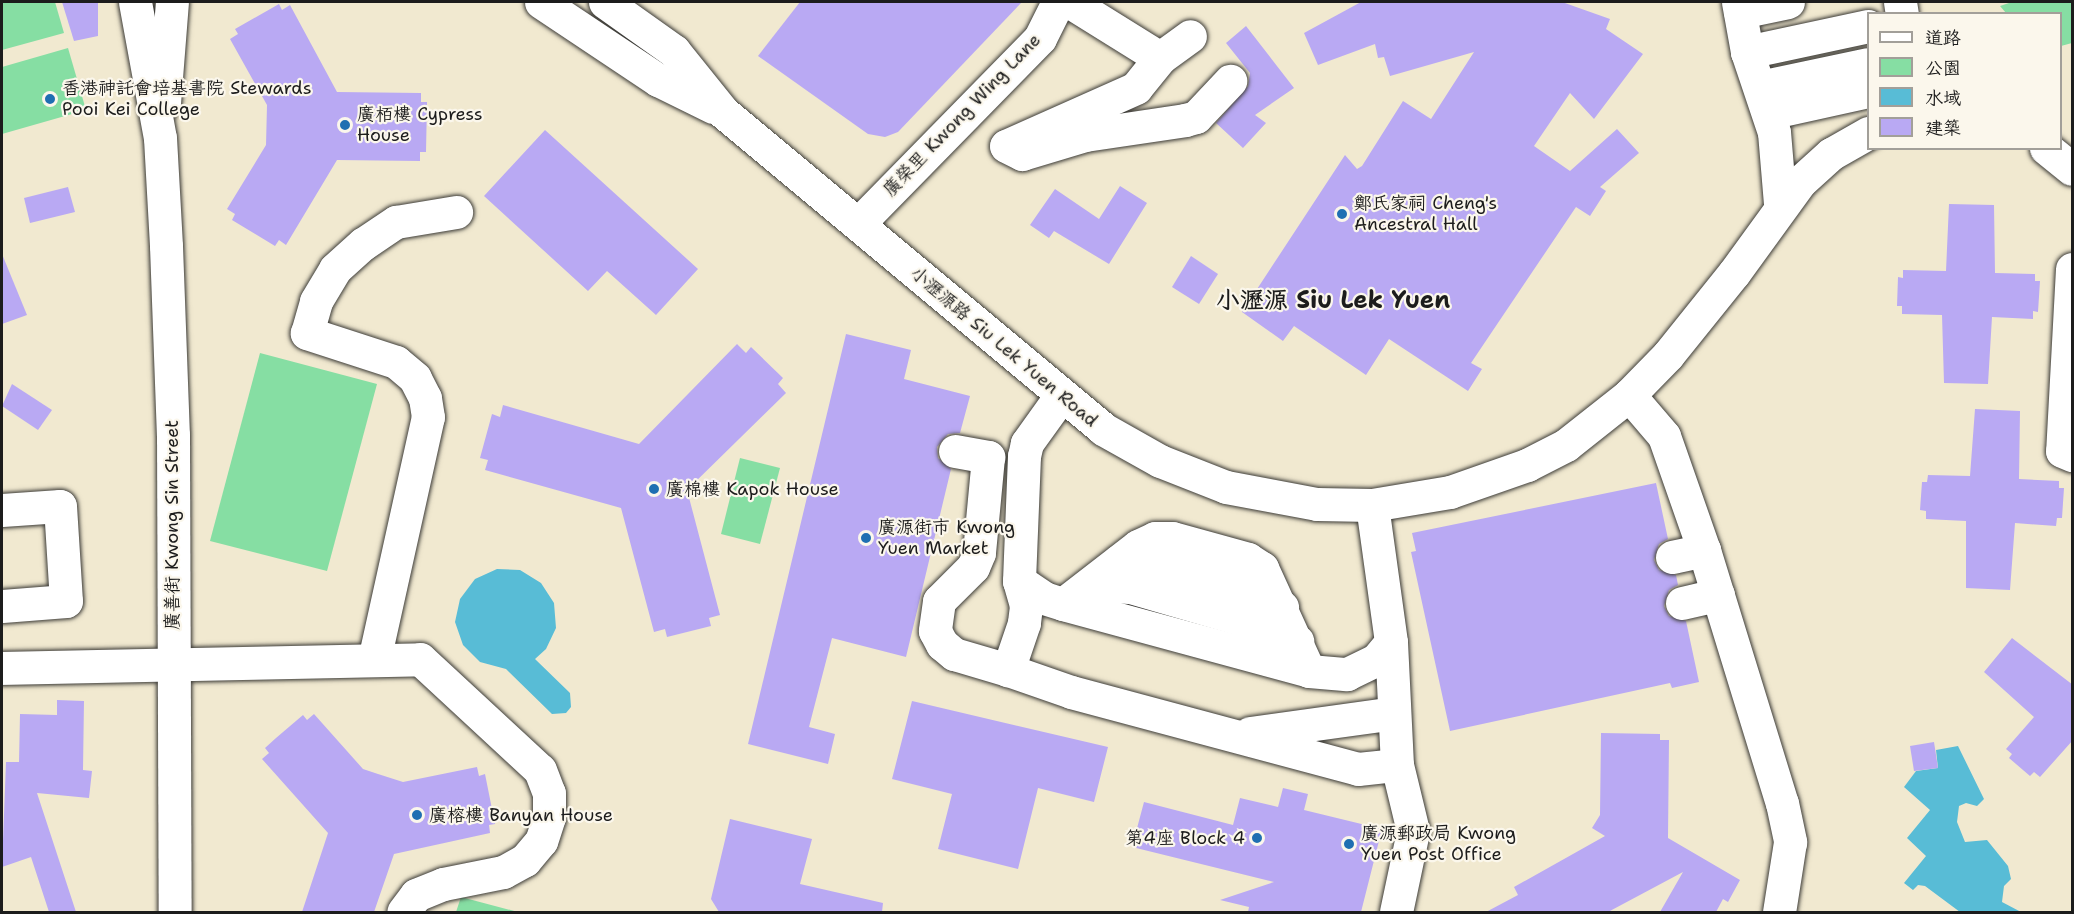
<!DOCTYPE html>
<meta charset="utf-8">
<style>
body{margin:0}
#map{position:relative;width:2074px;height:914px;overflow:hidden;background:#f1e9d0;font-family:"Shantell Sans","LXGW WenKai TC",sans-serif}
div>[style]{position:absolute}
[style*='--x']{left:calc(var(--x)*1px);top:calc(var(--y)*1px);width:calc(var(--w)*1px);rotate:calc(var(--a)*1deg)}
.green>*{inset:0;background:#86dea3}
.water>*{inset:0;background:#58bcd6}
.building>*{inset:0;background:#b9a9f3}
.roads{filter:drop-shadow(0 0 2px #3c3b37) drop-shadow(0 0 2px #3c3b37)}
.minor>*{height:33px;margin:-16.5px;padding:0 16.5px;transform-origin:16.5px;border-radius:16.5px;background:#fff}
.dots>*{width:16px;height:16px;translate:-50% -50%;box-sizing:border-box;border:3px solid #fbf7ec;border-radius:50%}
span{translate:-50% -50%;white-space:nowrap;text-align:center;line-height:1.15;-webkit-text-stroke:4.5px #fbf7ec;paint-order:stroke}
.poi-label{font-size:18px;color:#1c1c1c}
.left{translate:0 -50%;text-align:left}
.right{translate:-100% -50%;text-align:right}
.street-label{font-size:18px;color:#1c1c1c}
.district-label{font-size:24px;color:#1c1c1c;font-weight:700}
.frame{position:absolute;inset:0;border:3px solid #1c1c1c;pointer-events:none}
.legend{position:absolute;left:1867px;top:12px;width:195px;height:138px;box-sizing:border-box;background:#fbf7ec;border:2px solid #a29f99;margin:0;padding:8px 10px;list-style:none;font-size:18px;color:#1c1c1c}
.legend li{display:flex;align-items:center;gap:12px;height:30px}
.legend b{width:30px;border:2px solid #a29f99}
</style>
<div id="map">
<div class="green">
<i style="clip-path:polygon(2px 2px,55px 2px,64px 33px,2px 50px)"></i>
<i style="clip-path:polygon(2012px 2px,2072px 2px,2072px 43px,2061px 46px,2060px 14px,2006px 13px,2000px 6px)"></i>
<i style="clip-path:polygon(68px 48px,86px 110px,2px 134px,2px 67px)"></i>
<i style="clip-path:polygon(260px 353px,377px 384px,327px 571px,210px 541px)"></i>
<i style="clip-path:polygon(740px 458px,780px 468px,760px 544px,721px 534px)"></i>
<i style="clip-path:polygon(461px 897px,518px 912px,456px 912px)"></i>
</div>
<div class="water">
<i style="clip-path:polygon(497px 569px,520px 570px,541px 583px,554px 603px,556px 628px,546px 649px,535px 659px,570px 693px,571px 707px,566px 713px,552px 714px,506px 669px,480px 662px,463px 645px,455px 622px,460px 599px,475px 579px)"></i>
<i style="clip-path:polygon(1958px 746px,1984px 799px,1977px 806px,1966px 803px,1959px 806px,1957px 822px,1965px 842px,1987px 840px,2008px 866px,2011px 879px,2004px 886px,2002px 902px,2021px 912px,1960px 912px,1925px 886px,1918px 885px,1913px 890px,1904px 883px,1926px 856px,1907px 838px,1930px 810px,1904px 787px,1916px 771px,1938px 768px,1936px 750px)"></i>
</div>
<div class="building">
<i style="clip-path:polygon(62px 2px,98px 2px,98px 36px,74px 41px)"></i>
<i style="clip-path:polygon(800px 2px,1022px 2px,898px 132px,885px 137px,868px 134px,758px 56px)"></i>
<i style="clip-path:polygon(1361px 2px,1562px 2px,1610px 19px,1606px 29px,1643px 54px,1594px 119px,1570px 93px,1534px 146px,1570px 171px,1617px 129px,1639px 153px,1600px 187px,1606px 191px,1590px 216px,1576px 207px,1471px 363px,1482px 369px,1468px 391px,1389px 339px,1366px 375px,1294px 326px,1283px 341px,1242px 312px,1345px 155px,1357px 169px,1362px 166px,1403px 101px,1431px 119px,1474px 52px,1390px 76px,1384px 57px,1378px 58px,1375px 44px,1318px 65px,1304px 33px)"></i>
<i style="clip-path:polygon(279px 4px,282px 10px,290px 5px,337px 92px,421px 93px,421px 102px,427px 102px,426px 152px,420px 152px,420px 161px,337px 160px,286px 245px,279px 240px,275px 246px,232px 220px,235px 214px,227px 209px,266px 145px,267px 105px,230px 39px,238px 34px,235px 29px)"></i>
<i style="clip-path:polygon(1246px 26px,1294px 88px,1255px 115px,1266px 123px,1243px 148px,1216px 123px,1248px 86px,1250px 73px,1226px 43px)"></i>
<i style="clip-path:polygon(545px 130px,698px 269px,656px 315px,607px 271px,588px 291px,484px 196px)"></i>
<i style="clip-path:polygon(1120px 186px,1147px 203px,1109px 264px,1054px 231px,1049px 238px,1030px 225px,1055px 189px,1099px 219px)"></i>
<i style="clip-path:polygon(68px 187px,75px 212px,30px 223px,24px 198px)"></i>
<i style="clip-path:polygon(1949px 204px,1994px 205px,1995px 273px,2035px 274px,2035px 281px,2040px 281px,2038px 312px,2033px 311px,2033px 319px,1992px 317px,1988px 384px,1944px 383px,1942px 315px,1902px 314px,1902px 306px,1897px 306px,1898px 277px,1903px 278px,1903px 270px,1946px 271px)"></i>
<i style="clip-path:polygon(2px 254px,27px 315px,2px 324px)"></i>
<i style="clip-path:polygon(1191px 256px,1218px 274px,1199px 304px,1172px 287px)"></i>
<i style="clip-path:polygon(846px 334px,911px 350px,904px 379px,970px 396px,960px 433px,948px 434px,937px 447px,938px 458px,951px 469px,906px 657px,832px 638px,809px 727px,835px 734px,828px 764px,748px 744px)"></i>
<i style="clip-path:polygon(737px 344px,746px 353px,751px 347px,783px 378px,778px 384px,786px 393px,687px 490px,720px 615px,709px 618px,711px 626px,667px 637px,665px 629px,654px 632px,621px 508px,485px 470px,488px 460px,480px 458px,492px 414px,500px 417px,503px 405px,639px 444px)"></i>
<i style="clip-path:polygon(12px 384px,52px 410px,38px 430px,2px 406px)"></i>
<i style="clip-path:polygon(1975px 409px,2020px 411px,2019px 479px,2059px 481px,2059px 488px,2064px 488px,2062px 518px,2057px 518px,2056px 526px,2015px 523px,2010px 590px,1966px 588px,1966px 521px,1926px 519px,1926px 511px,1920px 510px,1922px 482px,1927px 482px,1928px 475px,1970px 476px)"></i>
<i style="clip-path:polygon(1656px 483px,1668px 539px,1659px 544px,1654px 560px,1659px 570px,1676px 575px,1678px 585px,1669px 590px,1664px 606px,1669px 616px,1686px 621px,1699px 682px,1672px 688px,1670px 683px,1450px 731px,1411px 552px,1416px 551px,1412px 533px)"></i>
<i style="clip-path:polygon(2012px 638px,2073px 685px,2073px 740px,2040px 777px,2034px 772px,2030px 776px,2009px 758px,2012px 754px,2006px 749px,2034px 717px,1984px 672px)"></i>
<i style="clip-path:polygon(57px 700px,84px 701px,83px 770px,92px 771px,89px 798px,37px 793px,76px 912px,49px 912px,31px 857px,2px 867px,6px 762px,19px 762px,20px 714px,57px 715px)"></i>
<i style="clip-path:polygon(912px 701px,1108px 747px,1094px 802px,1038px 788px,1018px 869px,938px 849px,952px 794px,892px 779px)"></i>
<i style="clip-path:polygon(314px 714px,363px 769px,378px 774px,403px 782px,477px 767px,479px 776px,485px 774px,495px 824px,489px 825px,490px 833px,394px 854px,374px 912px,302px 912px,328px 833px,262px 759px,269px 753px,265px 748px,276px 738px,303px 715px,307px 720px)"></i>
<i style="clip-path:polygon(1601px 733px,1660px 734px,1660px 740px,1669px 740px,1668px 838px,1740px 880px,1728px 902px,1723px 899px,1716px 912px,1660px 912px,1683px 872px,1608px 912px,1486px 912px,1518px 895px,1514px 887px,1605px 836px,1592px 828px,1600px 815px)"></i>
<i style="clip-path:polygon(1934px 742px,1938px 768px,1914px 771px,1910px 746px)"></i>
<i style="clip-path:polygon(1283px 788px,1308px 794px,1304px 810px,1382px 829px,1361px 912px,1248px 912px,1249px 907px,1220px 900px,1274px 882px,1132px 847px,1144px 802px,1233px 825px,1240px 798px,1278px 807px)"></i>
<i style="clip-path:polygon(730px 819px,812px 839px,800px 884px,883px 903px,882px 912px,719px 912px,711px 899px)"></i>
</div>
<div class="roads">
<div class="minor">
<i style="--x:135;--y:2;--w:138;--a:79.6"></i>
<i style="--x:160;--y:138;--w:108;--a:86.8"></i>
<i style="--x:166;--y:246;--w:189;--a:87.9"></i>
<i style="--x:173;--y:435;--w:477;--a:89.8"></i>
<i style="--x:541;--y:2;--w:141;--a:33.7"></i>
<i style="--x:658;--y:80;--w:61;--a:26.1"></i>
<i style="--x:605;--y:2;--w:85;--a:35.4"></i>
<i style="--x:674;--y:51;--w:78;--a:51.2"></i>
<i style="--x:723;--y:112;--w:495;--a:39.8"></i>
<i style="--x:1103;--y:429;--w:65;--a:29.3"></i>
<i style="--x:1160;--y:461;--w:71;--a:21.5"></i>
<i style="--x:1226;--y:487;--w:93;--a:10.6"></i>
<i style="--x:1317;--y:504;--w:55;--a:1"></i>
<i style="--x:1372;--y:505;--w:79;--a:-9.5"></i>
<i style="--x:1450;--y:492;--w:82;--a:-19.3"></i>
<i style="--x:1527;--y:465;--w:44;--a:-27.1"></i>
<i style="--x:1566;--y:445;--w:80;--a:-38.4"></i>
<i style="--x:1629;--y:395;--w:56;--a:-45.7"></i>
<i style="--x:1668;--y:355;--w:105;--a:-51.2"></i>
<i style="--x:1734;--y:273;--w:112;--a:-54"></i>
<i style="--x:1800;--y:182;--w:42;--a:-42.1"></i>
<i style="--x:1831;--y:154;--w:43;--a:-29.6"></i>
<i style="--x:1070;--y:2;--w:106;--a:31.9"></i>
<i style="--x:1160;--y:58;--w:38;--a:129"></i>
<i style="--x:1136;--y:88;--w:142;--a:156"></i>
<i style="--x:1006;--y:146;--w:18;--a:27"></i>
<i style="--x:1022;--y:154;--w:66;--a:-16.8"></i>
<i style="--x:1085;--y:135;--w:101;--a:-8.5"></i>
<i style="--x:1185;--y:120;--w:11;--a:-15"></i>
<i style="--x:1196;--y:117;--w:50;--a:-46.6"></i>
<i style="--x:1738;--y:2;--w:51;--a:79.8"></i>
<i style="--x:1747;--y:52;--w:84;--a:71.4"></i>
<i style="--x:1774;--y:132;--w:72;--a:85.2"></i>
<i style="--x:1900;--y:2;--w:12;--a:81"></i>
<i style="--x:1740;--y:12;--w:49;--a:-11.8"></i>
<i style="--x:1747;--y:52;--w:124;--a:-12.1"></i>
<i style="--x:1160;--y:58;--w:37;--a:-36"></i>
<i style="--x:1760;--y:87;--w:110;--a:-12"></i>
<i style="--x:164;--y:103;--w:101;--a:-85.5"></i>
<i style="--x:1769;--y:113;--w:101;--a:-12.5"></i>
<i style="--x:2046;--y:148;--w:33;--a:39"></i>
<i style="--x:858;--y:224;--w:260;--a:-45.6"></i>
<i style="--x:1040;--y:38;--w:40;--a:-63.4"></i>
<i style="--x:2072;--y:269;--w:182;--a:93.1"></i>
<i style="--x:2062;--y:451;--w:11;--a:22"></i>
<i style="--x:1629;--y:395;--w:54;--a:49.5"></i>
<i style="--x:1664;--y:436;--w:121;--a:70.7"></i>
<i style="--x:1704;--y:550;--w:265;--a:72.9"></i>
<i style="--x:1782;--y:803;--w:40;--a:78"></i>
<i style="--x:1790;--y:842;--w:71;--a:98.9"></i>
<i style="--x:1060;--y:397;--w:57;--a:125.7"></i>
<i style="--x:1027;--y:443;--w:13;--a:103"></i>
<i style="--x:1024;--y:456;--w:125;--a:92.3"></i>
<i style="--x:1019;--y:581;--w:26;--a:74"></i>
<i style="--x:1026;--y:606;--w:17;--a:97"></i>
<i style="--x:1024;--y:623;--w:50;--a:108.8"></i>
<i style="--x:1008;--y:670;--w:67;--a:19.2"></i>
<i style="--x:1071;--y:692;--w:297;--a:15"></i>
<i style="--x:1358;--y:769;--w:39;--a:-6"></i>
<i style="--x:1397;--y:765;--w:123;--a:-92.8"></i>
<i style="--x:1391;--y:642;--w:138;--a:-97.9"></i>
<i style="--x:955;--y:451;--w:34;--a:10"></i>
<i style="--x:988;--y:457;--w:96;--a:95.4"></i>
<i style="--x:979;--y:553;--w:15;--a:113"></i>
<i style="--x:973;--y:567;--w:48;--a:135"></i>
<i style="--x:939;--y:601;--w:30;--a:98"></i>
<i style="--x:935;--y:631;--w:15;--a:62"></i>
<i style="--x:942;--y:644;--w:16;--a:40"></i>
<i style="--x:954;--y:654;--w:56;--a:16.5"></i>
<i style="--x:2;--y:510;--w:58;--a:-3.9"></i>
<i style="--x:60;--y:506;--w:95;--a:86.4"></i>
<i style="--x:66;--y:601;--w:64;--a:175.5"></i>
<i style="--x:1672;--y:557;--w:33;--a:-12"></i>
<i style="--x:1119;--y:561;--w:34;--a:5"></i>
<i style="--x:1153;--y:564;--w:92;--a:15.7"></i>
<i style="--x:1242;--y:589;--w:44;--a:24.2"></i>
<i style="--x:1019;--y:581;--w:30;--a:34"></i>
<i style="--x:1044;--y:598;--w:20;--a:18"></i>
<i style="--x:1063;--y:604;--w:255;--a:15.2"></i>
<i style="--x:1309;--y:671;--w:38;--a:5"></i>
<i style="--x:1347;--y:674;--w:32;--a:-26"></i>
<i style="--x:1376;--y:660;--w:23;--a:-50"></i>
<i style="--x:1090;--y:585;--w:40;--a:2.9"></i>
<i style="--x:1130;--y:587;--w:129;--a:16.2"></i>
<i style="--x:1254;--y:623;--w:47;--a:22.7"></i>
<i style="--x:1682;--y:603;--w:37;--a:-13"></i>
<i style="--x:1063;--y:604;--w:95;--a:-37.7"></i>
<i style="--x:1138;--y:546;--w:19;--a:-25"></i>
<i style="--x:1155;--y:538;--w:17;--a:0"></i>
<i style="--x:1172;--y:538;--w:79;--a:15.4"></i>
<i style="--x:1248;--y:559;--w:17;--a:33"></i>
<i style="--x:1262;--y:568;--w:113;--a:65.5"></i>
<i style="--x:374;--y:660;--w:249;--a:-77.5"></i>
<i style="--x:428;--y:417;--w:19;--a:-99"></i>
<i style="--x:425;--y:398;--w:22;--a:-117"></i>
<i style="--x:415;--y:378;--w:25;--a:-140"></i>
<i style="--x:396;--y:362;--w:94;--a:-162"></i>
<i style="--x:307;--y:333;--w:33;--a:-74"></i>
<i style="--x:316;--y:301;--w:37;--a:-59"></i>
<i style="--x:335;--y:269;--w:38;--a:-42"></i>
<i style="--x:363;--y:244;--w:40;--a:-34"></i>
<i style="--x:396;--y:222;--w:61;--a:-9.5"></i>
<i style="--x:2;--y:668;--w:418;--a:-1.2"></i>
<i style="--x:420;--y:659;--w:163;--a:42.8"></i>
<i style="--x:540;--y:770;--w:25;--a:69"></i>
<i style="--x:549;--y:793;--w:24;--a:90"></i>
<i style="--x:549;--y:817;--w:25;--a:108"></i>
<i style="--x:541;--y:841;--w:25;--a:130"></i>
<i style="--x:525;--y:860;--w:25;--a:151"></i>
<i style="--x:503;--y:872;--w:61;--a:168.7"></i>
<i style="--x:443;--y:884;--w:29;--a:158"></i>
<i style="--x:416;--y:895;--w:21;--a:127"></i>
<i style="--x:1250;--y:733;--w:145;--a:-7.9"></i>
<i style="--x:1396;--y:912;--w:83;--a:-78.1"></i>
<i style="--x:1413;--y:831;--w:68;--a:-103.6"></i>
</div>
</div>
<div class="dots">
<i style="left:50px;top:99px;background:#1f6fb2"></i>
<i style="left:345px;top:125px;background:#1f6fb2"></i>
<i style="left:1342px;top:214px;background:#1f6fb2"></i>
<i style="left:654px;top:489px;background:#1f6fb2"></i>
<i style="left:866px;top:538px;background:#1f6fb2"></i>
<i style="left:417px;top:815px;background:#1f6fb2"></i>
<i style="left:1257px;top:838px;background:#1f6fb2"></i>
<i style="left:1349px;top:844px;background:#1f6fb2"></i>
</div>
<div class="poi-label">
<span class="left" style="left:62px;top:99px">香港神託會培基書院 Stewards<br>Pooi Kei College</span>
<span class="left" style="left:357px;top:125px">廣栢樓 Cypress<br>House</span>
<span class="left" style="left:1354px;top:214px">鄭氏家祠 Cheng's<br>Ancestral Hall</span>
<span class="left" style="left:666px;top:489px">廣棉樓 Kapok House</span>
<span class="left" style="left:878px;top:538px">廣源街市 Kwong<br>Yuen Market</span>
<span class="left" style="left:429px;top:815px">廣榕樓 Banyan House</span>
<span class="left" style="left:1361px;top:844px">廣源郵政局 Kwong<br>Yuen Post Office</span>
<span class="right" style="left:1245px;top:838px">第4座 Block 4</span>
</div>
<div class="street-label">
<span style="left:962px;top:115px;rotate:-46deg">廣榮里 Kwong Wing Lane</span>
<span style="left:1004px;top:347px;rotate:40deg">小瀝源路 Siu Lek Yuen Road</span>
<span style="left:172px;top:525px;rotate:-90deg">廣善街 Kwong Sin Street</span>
</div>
<div class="district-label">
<span style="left:1333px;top:301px">小瀝源 Siu Lek Yuen</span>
</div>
<div class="frame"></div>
<ul class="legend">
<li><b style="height:8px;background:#fff"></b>道路</li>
<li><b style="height:16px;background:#86dea3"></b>公園</li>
<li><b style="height:16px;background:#58bcd6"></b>水域</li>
<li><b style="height:16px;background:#b9a9f3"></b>建築</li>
</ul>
</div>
